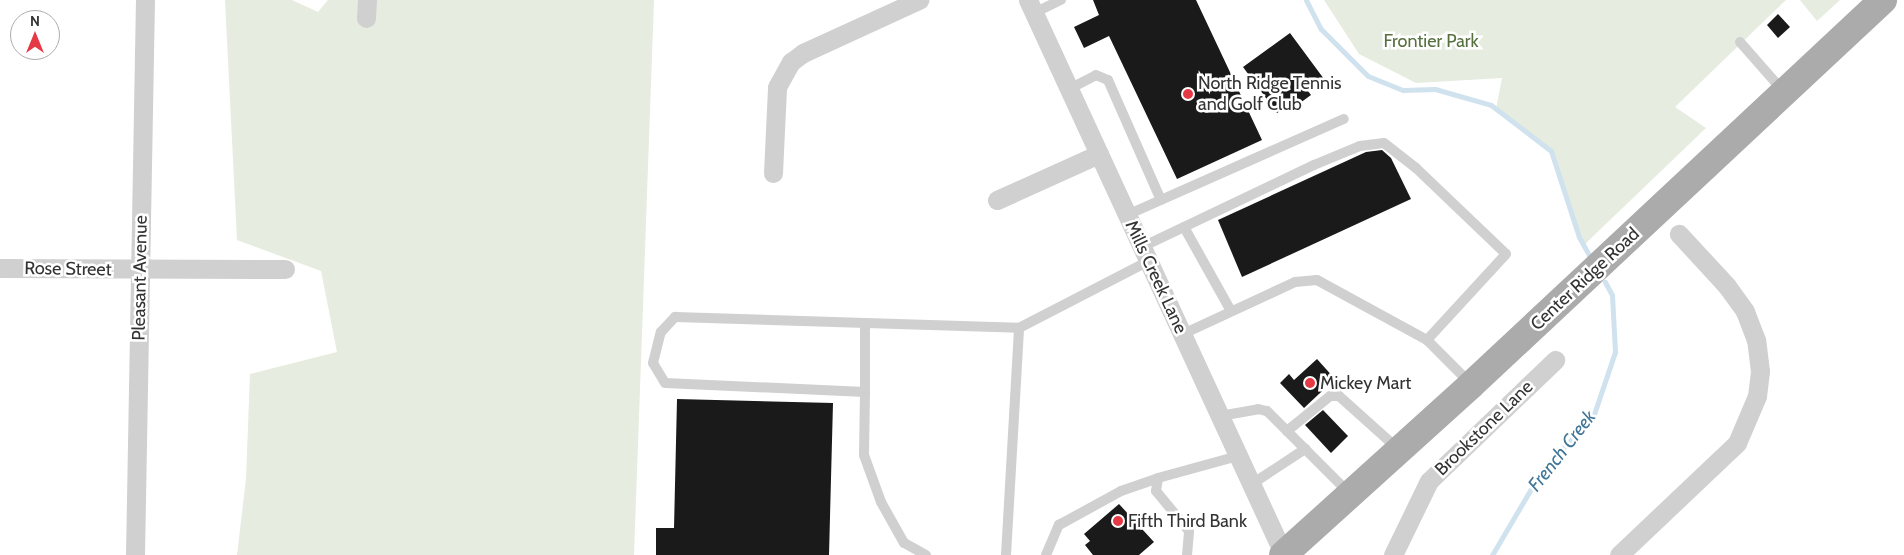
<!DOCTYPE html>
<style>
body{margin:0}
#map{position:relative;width:1904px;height:555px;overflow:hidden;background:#fff;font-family:Cabin,sans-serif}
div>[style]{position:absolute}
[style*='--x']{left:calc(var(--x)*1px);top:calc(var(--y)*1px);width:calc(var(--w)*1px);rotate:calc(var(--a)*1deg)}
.green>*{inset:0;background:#e6ecdf}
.stream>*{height:5px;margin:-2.5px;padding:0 2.5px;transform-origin:2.5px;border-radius:2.5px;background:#cfe2ee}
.building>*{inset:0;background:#1a1a1a}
.lane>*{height:10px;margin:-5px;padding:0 5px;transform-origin:5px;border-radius:5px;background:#d0d0d0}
.street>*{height:19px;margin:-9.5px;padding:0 9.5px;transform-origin:9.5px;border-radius:9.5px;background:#d0d0d0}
.primary>*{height:28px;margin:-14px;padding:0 14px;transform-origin:14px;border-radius:14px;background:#ababab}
.dots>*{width:14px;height:14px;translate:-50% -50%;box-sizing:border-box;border:2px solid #fff;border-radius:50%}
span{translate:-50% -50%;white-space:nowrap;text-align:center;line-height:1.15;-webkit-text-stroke:5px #fff;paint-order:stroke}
.park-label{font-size:18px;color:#56703f}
.poi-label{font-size:18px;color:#333}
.left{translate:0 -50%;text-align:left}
.street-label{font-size:18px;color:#333}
.water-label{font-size:19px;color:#3f7597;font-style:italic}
.north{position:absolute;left:10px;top:10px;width:50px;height:50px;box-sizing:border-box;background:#fff;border:1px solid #adadad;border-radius:50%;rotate:0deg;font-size:14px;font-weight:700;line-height:20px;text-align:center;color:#333}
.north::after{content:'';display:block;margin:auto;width:18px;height:22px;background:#e63946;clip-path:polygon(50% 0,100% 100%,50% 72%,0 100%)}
</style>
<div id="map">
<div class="green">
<i style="clip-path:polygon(225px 0,292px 0,318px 12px,328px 0,654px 0,634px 555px,237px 555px,246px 479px,250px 374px,337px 352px,321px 271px,237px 240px)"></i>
<i style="clip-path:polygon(1324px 0,1786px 0,1675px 107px,1706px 128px,1584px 245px,1551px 151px,1496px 109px,1502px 78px,1416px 83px,1359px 54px)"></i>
<i style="clip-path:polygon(1800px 0,1840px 0,1817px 21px)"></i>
</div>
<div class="stream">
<i style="--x:1306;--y:0;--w:33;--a:63"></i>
<i style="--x:1321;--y:29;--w:66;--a:45"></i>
<i style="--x:1368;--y:76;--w:38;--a:22"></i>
<i style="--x:1403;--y:90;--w:32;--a:-2"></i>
<i style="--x:1435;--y:89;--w:58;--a:15.9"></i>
<i style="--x:1491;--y:105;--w:76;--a:37.5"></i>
<i style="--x:1551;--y:151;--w:90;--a:72"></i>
<i style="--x:1579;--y:237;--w:21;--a:61"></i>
<i style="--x:1492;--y:555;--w:99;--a:-59.5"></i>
<i style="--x:1542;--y:470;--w:74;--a:-46.1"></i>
<i style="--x:1593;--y:417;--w:69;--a:-71.3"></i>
<i style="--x:1615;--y:352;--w:57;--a:-93"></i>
<i style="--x:1612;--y:295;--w:15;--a:-118"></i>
</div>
<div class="building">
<i style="clip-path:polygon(1093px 0,1196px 0,1262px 140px,1177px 179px,1109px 36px,1084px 48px,1074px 27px,1099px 15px)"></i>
<i style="clip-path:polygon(1778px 14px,1790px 27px,1778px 38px,1767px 25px)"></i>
<i style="clip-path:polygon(1290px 33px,1324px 79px,1308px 91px,1311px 95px,1296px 106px,1293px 102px,1277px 113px,1243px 67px)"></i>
<i style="clip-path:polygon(1382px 150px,1391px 158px,1411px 199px,1242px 277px,1218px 220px,1366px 152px)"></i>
<i style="clip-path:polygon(1317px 359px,1335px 379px,1304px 408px,1280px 383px,1289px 374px,1294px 380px)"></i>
<i style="clip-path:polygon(677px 399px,833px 403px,829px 555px,656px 555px,656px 528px,674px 528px)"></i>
<i style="clip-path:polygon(1323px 410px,1348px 436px,1331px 453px,1305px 425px)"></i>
<i style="clip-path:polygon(1119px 504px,1154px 542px,1139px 555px,1093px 555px,1085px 545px,1090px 541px,1084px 534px)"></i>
</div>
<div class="lane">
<i style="--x:1034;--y:13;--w:30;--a:-26"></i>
<i style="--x:1740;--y:42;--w:67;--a:48.7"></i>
<i style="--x:1069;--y:89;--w:30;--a:-27"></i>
<i style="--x:1096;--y:75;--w:13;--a:23"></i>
<i style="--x:1108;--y:80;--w:131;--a:66.2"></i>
<i style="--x:1127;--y:215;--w:237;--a:-23.9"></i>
<i style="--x:1184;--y:227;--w:96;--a:60.8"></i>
<i style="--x:1142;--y:247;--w:191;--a:-25.5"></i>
<i style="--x:1314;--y:165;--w:50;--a:-22.4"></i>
<i style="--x:1360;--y:146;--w:24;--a:-7"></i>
<i style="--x:1384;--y:143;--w:41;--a:38"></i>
<i style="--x:1416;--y:168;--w:124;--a:43.7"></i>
<i style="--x:1506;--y:254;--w:117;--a:132.6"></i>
<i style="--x:1427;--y:340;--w:62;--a:45"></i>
<i style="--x:1183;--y:334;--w:123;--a:-24.9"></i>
<i style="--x:1295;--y:282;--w:22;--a:-5"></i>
<i style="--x:1317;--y:280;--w:125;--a:28.6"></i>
<i style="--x:865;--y:392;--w:69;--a:-90"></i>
<i style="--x:1220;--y:416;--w:39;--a:-10"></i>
<i style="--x:1258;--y:409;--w:9;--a:13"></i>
<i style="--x:1267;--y:411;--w:116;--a:45"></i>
<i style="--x:1287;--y:431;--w:55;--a:-39.1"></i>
<i style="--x:1330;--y:396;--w:9;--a:0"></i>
<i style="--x:1339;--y:396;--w:79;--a:41.9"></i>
<i style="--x:1252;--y:484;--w:64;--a:-33.4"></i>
<i style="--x:926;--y:555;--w:25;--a:-151"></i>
<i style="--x:904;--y:543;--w:47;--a:-119.3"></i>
<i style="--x:881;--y:502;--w:50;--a:-109.9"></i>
<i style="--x:864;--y:455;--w:63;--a:-89.1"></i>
<i style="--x:865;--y:392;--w:200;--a:-177.4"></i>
<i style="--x:665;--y:383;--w:23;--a:-121"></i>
<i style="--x:653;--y:363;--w:32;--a:-76"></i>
<i style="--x:661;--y:332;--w:21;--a:-47"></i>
<i style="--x:675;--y:317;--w:344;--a:1.8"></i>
<i style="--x:1019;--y:328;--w:146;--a:-27.3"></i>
<i style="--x:1006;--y:555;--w:227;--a:-86.7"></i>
<i style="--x:1046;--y:555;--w:33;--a:-67"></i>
<i style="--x:1059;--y:525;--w:71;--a:-28.7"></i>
<i style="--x:1121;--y:491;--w:39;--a:-19"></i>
<i style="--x:1187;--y:555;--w:24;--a:-85"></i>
<i style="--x:1189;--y:531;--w:52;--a:-129.5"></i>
<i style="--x:1156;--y:491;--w:13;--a:-81"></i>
<i style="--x:1158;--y:478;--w:83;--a:-15.4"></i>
</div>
<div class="street">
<i style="--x:1028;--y:0;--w:611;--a:65.24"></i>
<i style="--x:366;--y:18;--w:18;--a:-87"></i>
<i style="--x:773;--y:173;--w:86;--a:-87.3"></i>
<i style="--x:777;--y:87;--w:29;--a:-61"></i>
<i style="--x:791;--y:62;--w:15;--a:-37"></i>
<i style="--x:803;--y:53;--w:128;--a:-24.6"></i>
<i style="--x:997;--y:200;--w:112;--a:-24.3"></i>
<i style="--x:0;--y:268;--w:285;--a:0.2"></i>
<i style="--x:135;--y:555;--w:555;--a:-88.97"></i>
<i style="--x:1393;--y:555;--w:82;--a:-64.1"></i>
<i style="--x:1429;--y:481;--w:175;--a:-43.8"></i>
<i style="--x:1619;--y:555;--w:163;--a:-43.5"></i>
<i style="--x:1737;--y:443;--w:51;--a:-66.9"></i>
<i style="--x:1757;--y:396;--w:25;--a:-83"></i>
<i style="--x:1760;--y:371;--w:31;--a:-97"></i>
<i style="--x:1756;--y:340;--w:31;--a:-111"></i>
<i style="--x:1745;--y:311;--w:31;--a:-126"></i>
<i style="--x:1727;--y:286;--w:71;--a:-132.7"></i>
</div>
<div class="primary">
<i style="--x:1283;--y:555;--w:253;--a:-42.1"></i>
<i style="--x:1471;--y:385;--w:564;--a:-43.06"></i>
</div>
<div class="dots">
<i style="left:1188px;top:94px;background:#e63946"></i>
<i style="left:1310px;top:383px;background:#e63946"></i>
<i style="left:1118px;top:521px;background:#e63946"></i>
</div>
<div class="park-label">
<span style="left:1431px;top:41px">Frontier Park</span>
</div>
<div class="poi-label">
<span class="left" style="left:1198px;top:94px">North Ridge Tennis<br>and Golf Club</span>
<span class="left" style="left:1320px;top:383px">Mickey Mart</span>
<span class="left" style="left:1128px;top:521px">Fifth Third Bank</span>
</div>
<div class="street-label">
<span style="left:68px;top:269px;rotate:1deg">Rose Street</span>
<span style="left:1156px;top:277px;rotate:65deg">Mills Creek Lane</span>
<span style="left:140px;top:278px;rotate:-89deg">Pleasant Avenue</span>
<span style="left:1585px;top:279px;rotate:-43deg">Center Ridge Road</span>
<span style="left:1484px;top:428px;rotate:-44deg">Brookstone Lane</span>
</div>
<div class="water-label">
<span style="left:1562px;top:451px;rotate:-52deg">French Creek</span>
</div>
<div class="north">N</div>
</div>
